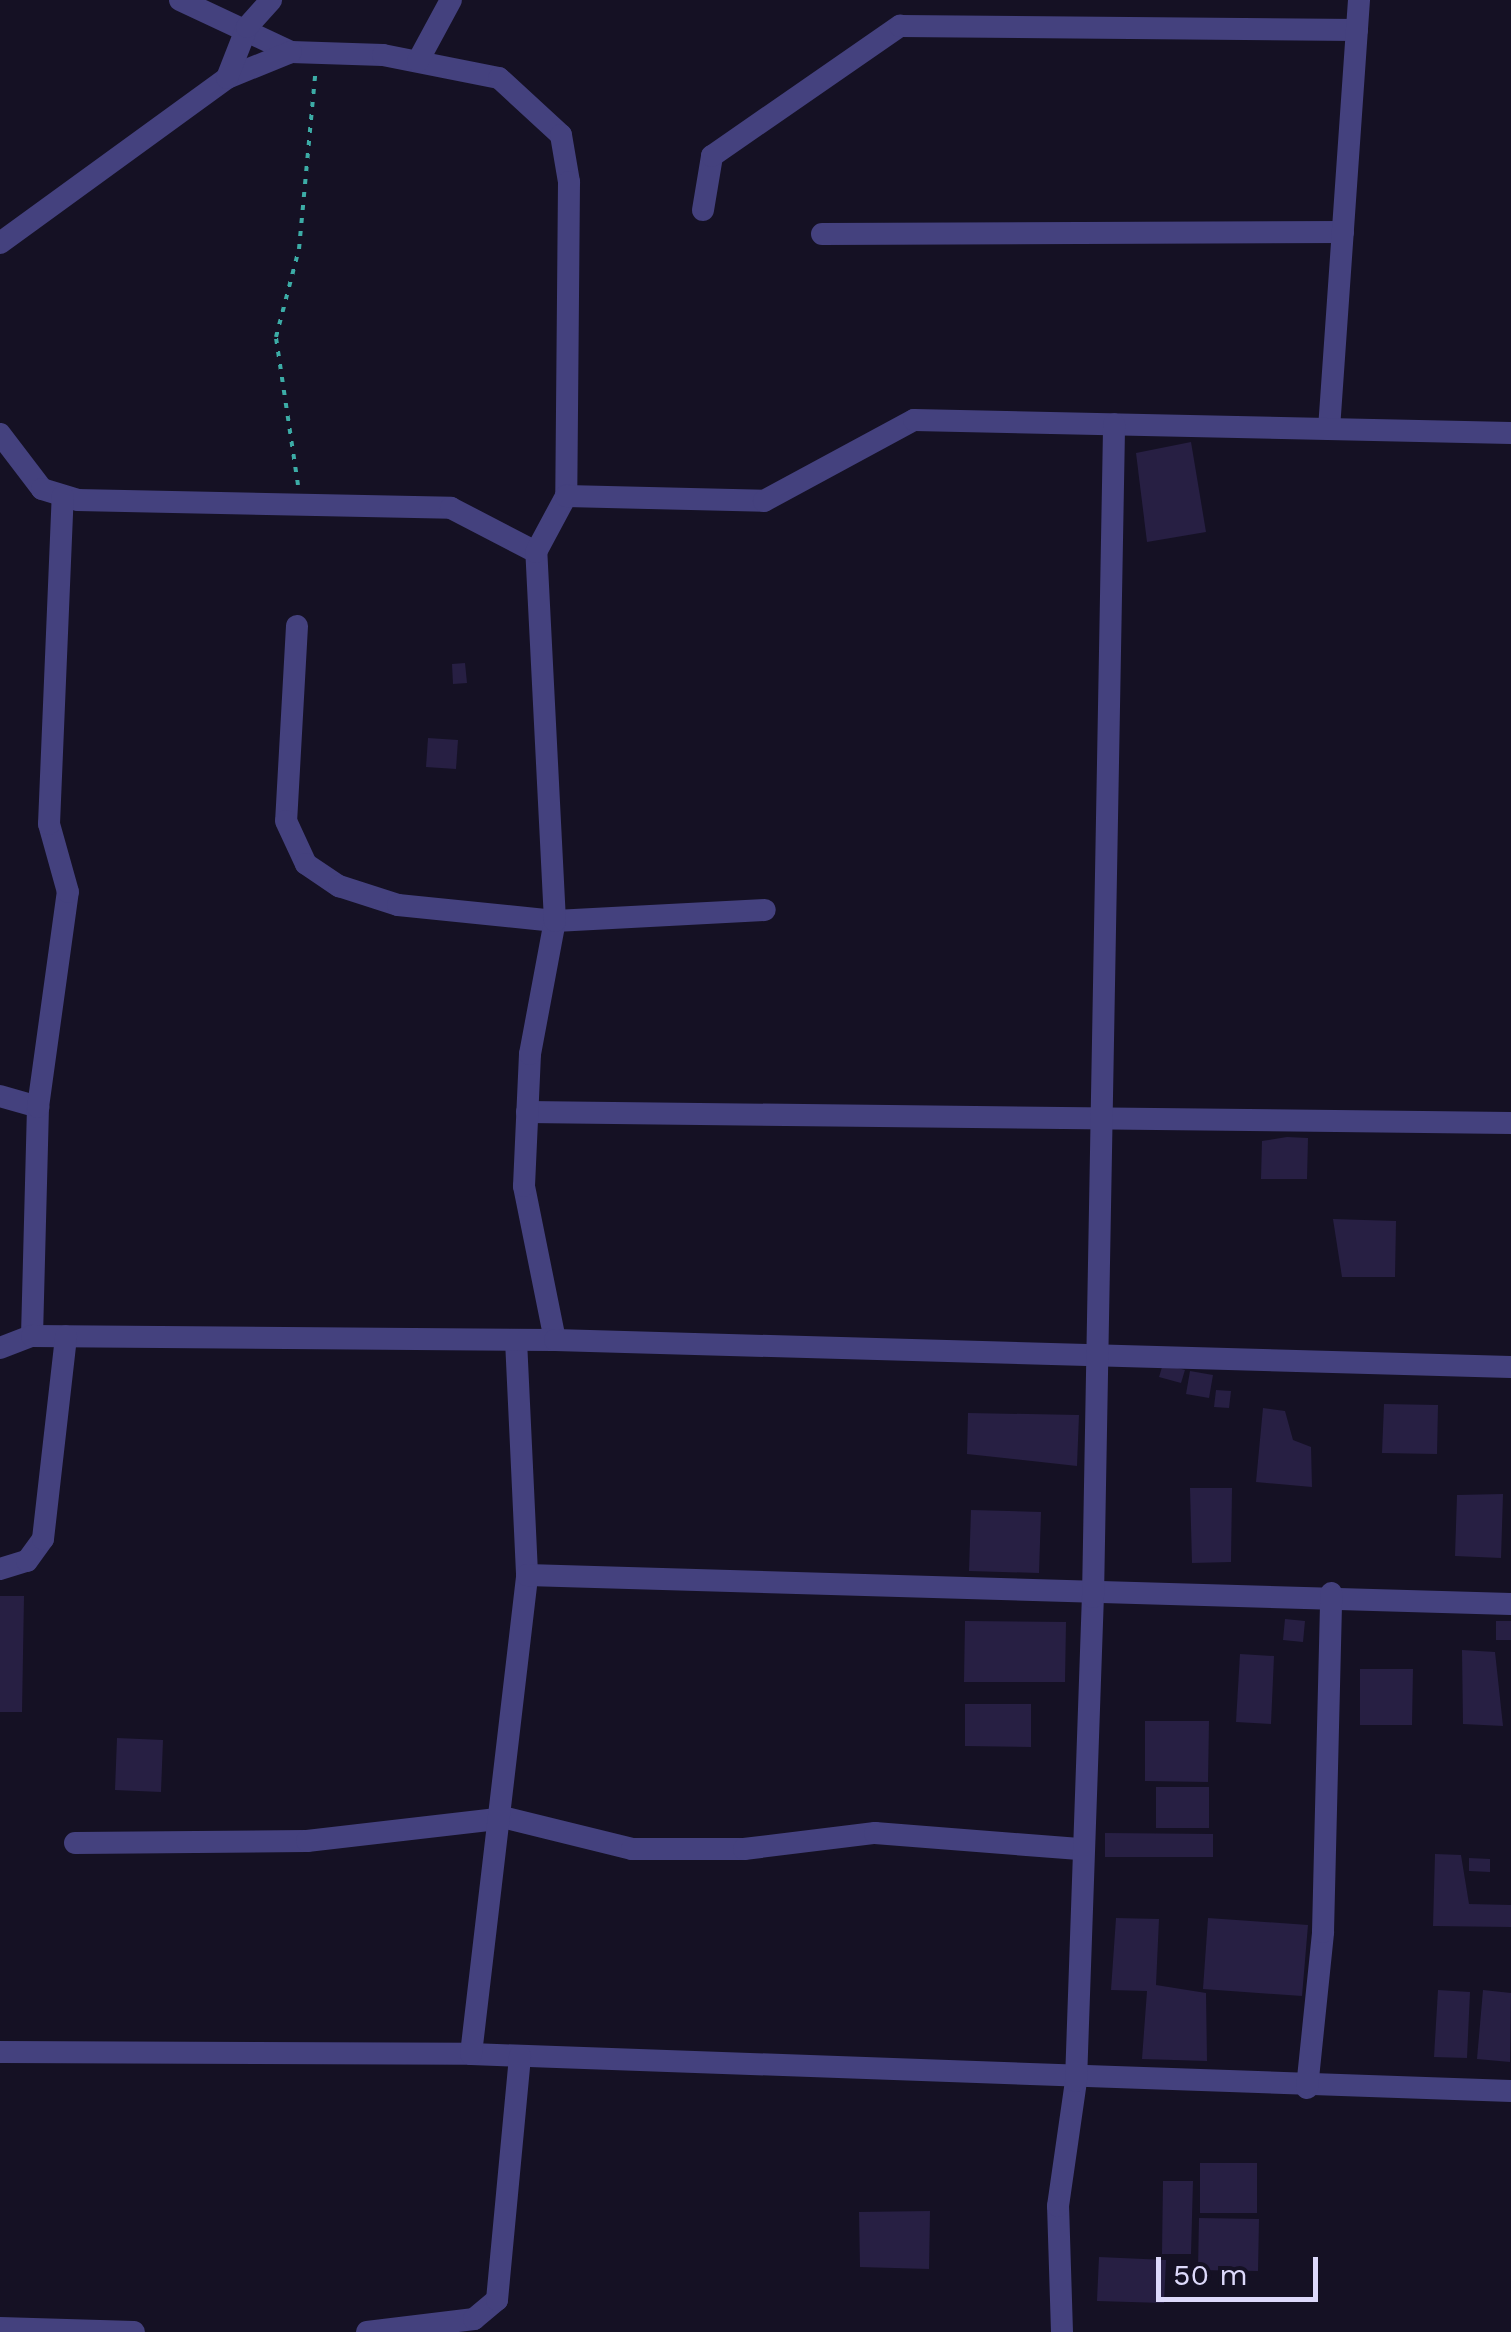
<!DOCTYPE html>
<style>
body{margin:0}
#map{position:relative;width:1511px;height:2332px;overflow:hidden;background:#151124;font-family:"Work Sans",sans-serif}
div>[style]{position:absolute}
[style*='--x']{left:calc(var(--x)*1px);top:calc(var(--y)*1px);width:calc(var(--w)*1px);rotate:calc(var(--a)*1deg)}
.building>*{inset:0;background:#271f43}
.path>*{height:4px;margin-top:-2px;transform-origin:0;background:repeating-linear-gradient(90deg,#3caca6 0 5px,transparent 0 13px)}
.minor>*{height:22px;margin:-11px;padding:0 11px;transform-origin:11px;border-radius:11px;background:#44417e}
span{translate:-50% -50%;white-space:nowrap;text-align:center;line-height:1.15;-webkit-text-stroke:10px #151124;paint-order:stroke}
.scale{position:absolute;left:1156px;top:2257px;width:162px;height:45px;box-sizing:border-box;border:5px solid #ddd9fb;border-top:0;padding-left:12px;font-size:30px;line-height:35px;white-space:nowrap;color:#ddd9fb;-webkit-text-stroke:8px #151124;paint-order:stroke}
</style>
<div id="map">
<div class="building">
<i style="clip-path:polygon(1191px 442px,1206px 532px,1147px 542px,1136px 453px)"></i>
<i style="clip-path:polygon(465px 663px,467px 683px,453px 684px,452px 664px)"></i>
<i style="clip-path:polygon(428px 738px,458px 740px,456px 769px,426px 767px)"></i>
<i style="clip-path:polygon(1287px 1137px,1308px 1138px,1307px 1179px,1261px 1179px,1262px 1141px)"></i>
<i style="clip-path:polygon(1333px 1219px,1396px 1221px,1395px 1277px,1342px 1277px)"></i>
<i style="clip-path:polygon(1163px 1364px,1185px 1370px,1181px 1383px,1159px 1377px)"></i>
<i style="clip-path:polygon(1190px 1371px,1213px 1375px,1209px 1398px,1186px 1394px)"></i>
<i style="clip-path:polygon(1216px 1390px,1231px 1391px,1229px 1408px,1214px 1407px)"></i>
<i style="clip-path:polygon(1384px 1404px,1438px 1405px,1437px 1454px,1382px 1453px)"></i>
<i style="clip-path:polygon(1263px 1408px,1285px 1411px,1293px 1440px,1311px 1447px,1312px 1487px,1256px 1482px)"></i>
<i style="clip-path:polygon(968px 1413px,1079px 1415px,1077px 1466px,967px 1454px)"></i>
<i style="clip-path:polygon(1190px 1488px,1232px 1488px,1231px 1562px,1192px 1563px)"></i>
<i style="clip-path:polygon(1503px 1494px,1501px 1558px,1455px 1556px,1457px 1495px)"></i>
<i style="clip-path:polygon(971px 1510px,1041px 1512px,1039px 1573px,969px 1571px)"></i>
<i style="clip-path:polygon(0 1596px,24px 1596px,22px 1712px,0 1712px)"></i>
<i style="clip-path:polygon(1285px 1619px,1305px 1621px,1303px 1642px,1283px 1640px)"></i>
<i style="clip-path:polygon(965px 1621px,1066px 1622px,1065px 1682px,964px 1682px)"></i>
<i style="clip-path:polygon(1496px 1621px,1511px 1621px,1511px 1640px,1496px 1640px)"></i>
<i style="clip-path:polygon(1462px 1650px,1495px 1652px,1503px 1726px,1463px 1724px)"></i>
<i style="clip-path:polygon(1240px 1654px,1274px 1656px,1271px 1724px,1236px 1722px)"></i>
<i style="clip-path:polygon(1360px 1669px,1413px 1669px,1412px 1725px,1360px 1725px)"></i>
<i style="clip-path:polygon(965px 1704px,1031px 1704px,1031px 1747px,965px 1746px)"></i>
<i style="clip-path:polygon(1145px 1721px,1209px 1721px,1208px 1782px,1145px 1781px)"></i>
<i style="clip-path:polygon(117px 1738px,163px 1740px,161px 1792px,115px 1790px)"></i>
<i style="clip-path:polygon(1156px 1787px,1209px 1787px,1209px 1828px,1156px 1828px)"></i>
<i style="clip-path:polygon(1105px 1833px,1213px 1834px,1213px 1857px,1105px 1857px)"></i>
<i style="clip-path:polygon(1435px 1854px,1461px 1855px,1469px 1904px,1511px 1905px,1511px 1927px,1433px 1926px)"></i>
<i style="clip-path:polygon(1469px 1858px,1490px 1859px,1490px 1872px,1469px 1871px)"></i>
<i style="clip-path:polygon(1116px 1918px,1159px 1919px,1156px 1985px,1206px 1993px,1207px 2061px,1142px 2059px,1147px 1991px,1111px 1990px)"></i>
<i style="clip-path:polygon(1208px 1918px,1308px 1925px,1302px 1996px,1203px 1989px)"></i>
<i style="clip-path:polygon(1438px 1990px,1470px 1992px,1467px 2058px,1434px 2057px)"></i>
<i style="clip-path:polygon(1483px 1990px,1511px 1993px,1510px 2062px,1477px 2059px)"></i>
<i style="clip-path:polygon(1200px 2163px,1257px 2163px,1257px 2213px,1200px 2213px)"></i>
<i style="clip-path:polygon(1163px 2181px,1193px 2181px,1191px 2254px,1162px 2254px)"></i>
<i style="clip-path:polygon(930px 2211px,929px 2269px,860px 2267px,859px 2212px)"></i>
<i style="clip-path:polygon(1199px 2218px,1259px 2219px,1258px 2271px,1198px 2270px)"></i>
<i style="clip-path:polygon(1099px 2257px,1166px 2260px,1164px 2303px,1097px 2301px)"></i>
</div>
<div class="path">
<i style="--x:298;--y:485;--w:150;--a:-98.5"></i>
<i style="--x:276;--y:337;--w:91;--a:-75.4"></i>
<i style="--x:299;--y:249;--w:174;--a:-84.7"></i>
</div>
<div class="minor">
<i style="--x:180;--y:0;--w:123;--a:25.1"></i>
<i style="--x:291;--y:52;--w:92;--a:1.9"></i>
<i style="--x:383;--y:55;--w:118;--a:11.2"></i>
<i style="--x:499;--y:78;--w:84;--a:42.6"></i>
<i style="--x:561;--y:135;--w:48;--a:80.3"></i>
<i style="--x:569;--y:182;--w:314;--a:90.5"></i>
<i style="--x:418;--y:61;--w:69;--a:-61.6"></i>
<i style="--x:227;--y:78;--w:69;--a:-22.1"></i>
<i style="--x:703;--y:210;--w:55;--a:-80.5"></i>
<i style="--x:712;--y:156;--w:229;--a:-34.7"></i>
<i style="--x:900;--y:26;--w:457;--a:0.5"></i>
<i style="--x:822;--y:234;--w:521;--a:-0.22"></i>
<i style="--x:0;--y:243;--w:281;--a:-36"></i>
<i style="--x:227;--y:78;--w:55;--a:-68.6"></i>
<i style="--x:247;--y:27;--w:36;--a:-48"></i>
<i style="--x:1329;--y:429;--w:430;--a:-86"></i>
<i style="--x:0;--y:434;--w:69;--a:52.6"></i>
<i style="--x:42;--y:489;--w:37;--a:17"></i>
<i style="--x:77;--y:500;--w:374;--a:1.2"></i>
<i style="--x:451;--y:508;--w:96;--a:27.4"></i>
<i style="--x:297;--y:626;--w:195;--a:93.2"></i>
<i style="--x:286;--y:821;--w:47;--a:65.1"></i>
<i style="--x:306;--y:864;--w:40;--a:34"></i>
<i style="--x:339;--y:886;--w:62;--a:17.9"></i>
<i style="--x:398;--y:905;--w:158;--a:5.8"></i>
<i style="--x:555;--y:921;--w:210;--a:-3"></i>
<i style="--x:0;--y:1096;--w:40;--a:16"></i>
<i style="--x:527;--y:1112;--w:984;--a:0.64"></i>
<i style="--x:32;--y:1336;--w:229;--a:-88.5"></i>
<i style="--x:38;--y:1107;--w:217;--a:-82.1"></i>
<i style="--x:68;--y:892;--w:71;--a:-105.6"></i>
<i style="--x:49;--y:824;--w:328;--a:-87.6"></i>
<i style="--x:516;--y:1340;--w:235;--a:87.3"></i>
<i style="--x:555;--y:1340;--w:157;--a:-101.4"></i>
<i style="--x:524;--y:1186;--w:132;--a:-87.4"></i>
<i style="--x:530;--y:1054;--w:135;--a:-79.4"></i>
<i style="--x:555;--y:921;--w:369;--a:-92.9"></i>
<i style="--x:536;--y:552;--w:64;--a:-61.8"></i>
<i style="--x:566;--y:496;--w:198;--a:1.4"></i>
<i style="--x:764;--y:501;--w:170;--a:-28.4"></i>
<i style="--x:914;--y:420;--w:597;--a:1.25"></i>
<i style="--x:0;--y:1348;--w:34;--a:-21"></i>
<i style="--x:32;--y:1336;--w:523;--a:0.44"></i>
<i style="--x:555;--y:1340;--w:956;--a:1.62"></i>
<i style="--x:0;--y:1569;--w:28;--a:-17"></i>
<i style="--x:27;--y:1561;--w:27;--a:-54"></i>
<i style="--x:43;--y:1539;--w:204;--a:-83.5"></i>
<i style="--x:75;--y:1843;--w:232;--a:-0.5"></i>
<i style="--x:307;--y:1841;--w:200;--a:-6.6"></i>
<i style="--x:506;--y:1818;--w:130;--a:13.8"></i>
<i style="--x:632;--y:1849;--w:112;--a:0"></i>
<i style="--x:744;--y:1849;--w:132;--a:-7"></i>
<i style="--x:875;--y:1833;--w:205;--a:4.5"></i>
<i style="--x:0;--y:2052;--w:471;--a:0.2"></i>
<i style="--x:471;--y:2054;--w:1041;--a:2.04"></i>
<i style="--x:471;--y:2054;--w:482;--a:-83.3"></i>
<i style="--x:527;--y:1575;--w:984;--a:1.69"></i>
<i style="--x:1307;--y:2088;--w:157;--a:-84.1"></i>
<i style="--x:1323;--y:1932;--w:339;--a:-88.6"></i>
<i style="--x:0;--y:2328;--w:134;--a:1.7"></i>
<i style="--x:367;--y:2332;--w:108;--a:-6.9"></i>
<i style="--x:474;--y:2319;--w:30;--a:-40"></i>
<i style="--x:497;--y:2300;--w:245;--a:-84.6"></i>
<i style="--x:1062;--y:2332;--w:126;--a:-91.8"></i>
<i style="--x:1058;--y:2206;--w:126;--a:-81.8"></i>
<i style="--x:1076;--y:2081;--w:484;--a:-88"></i>
<i style="--x:1093;--y:1597;--w:1173;--a:-88.97"></i>
</div>
<div class="scale">50 m</div>
</div>
